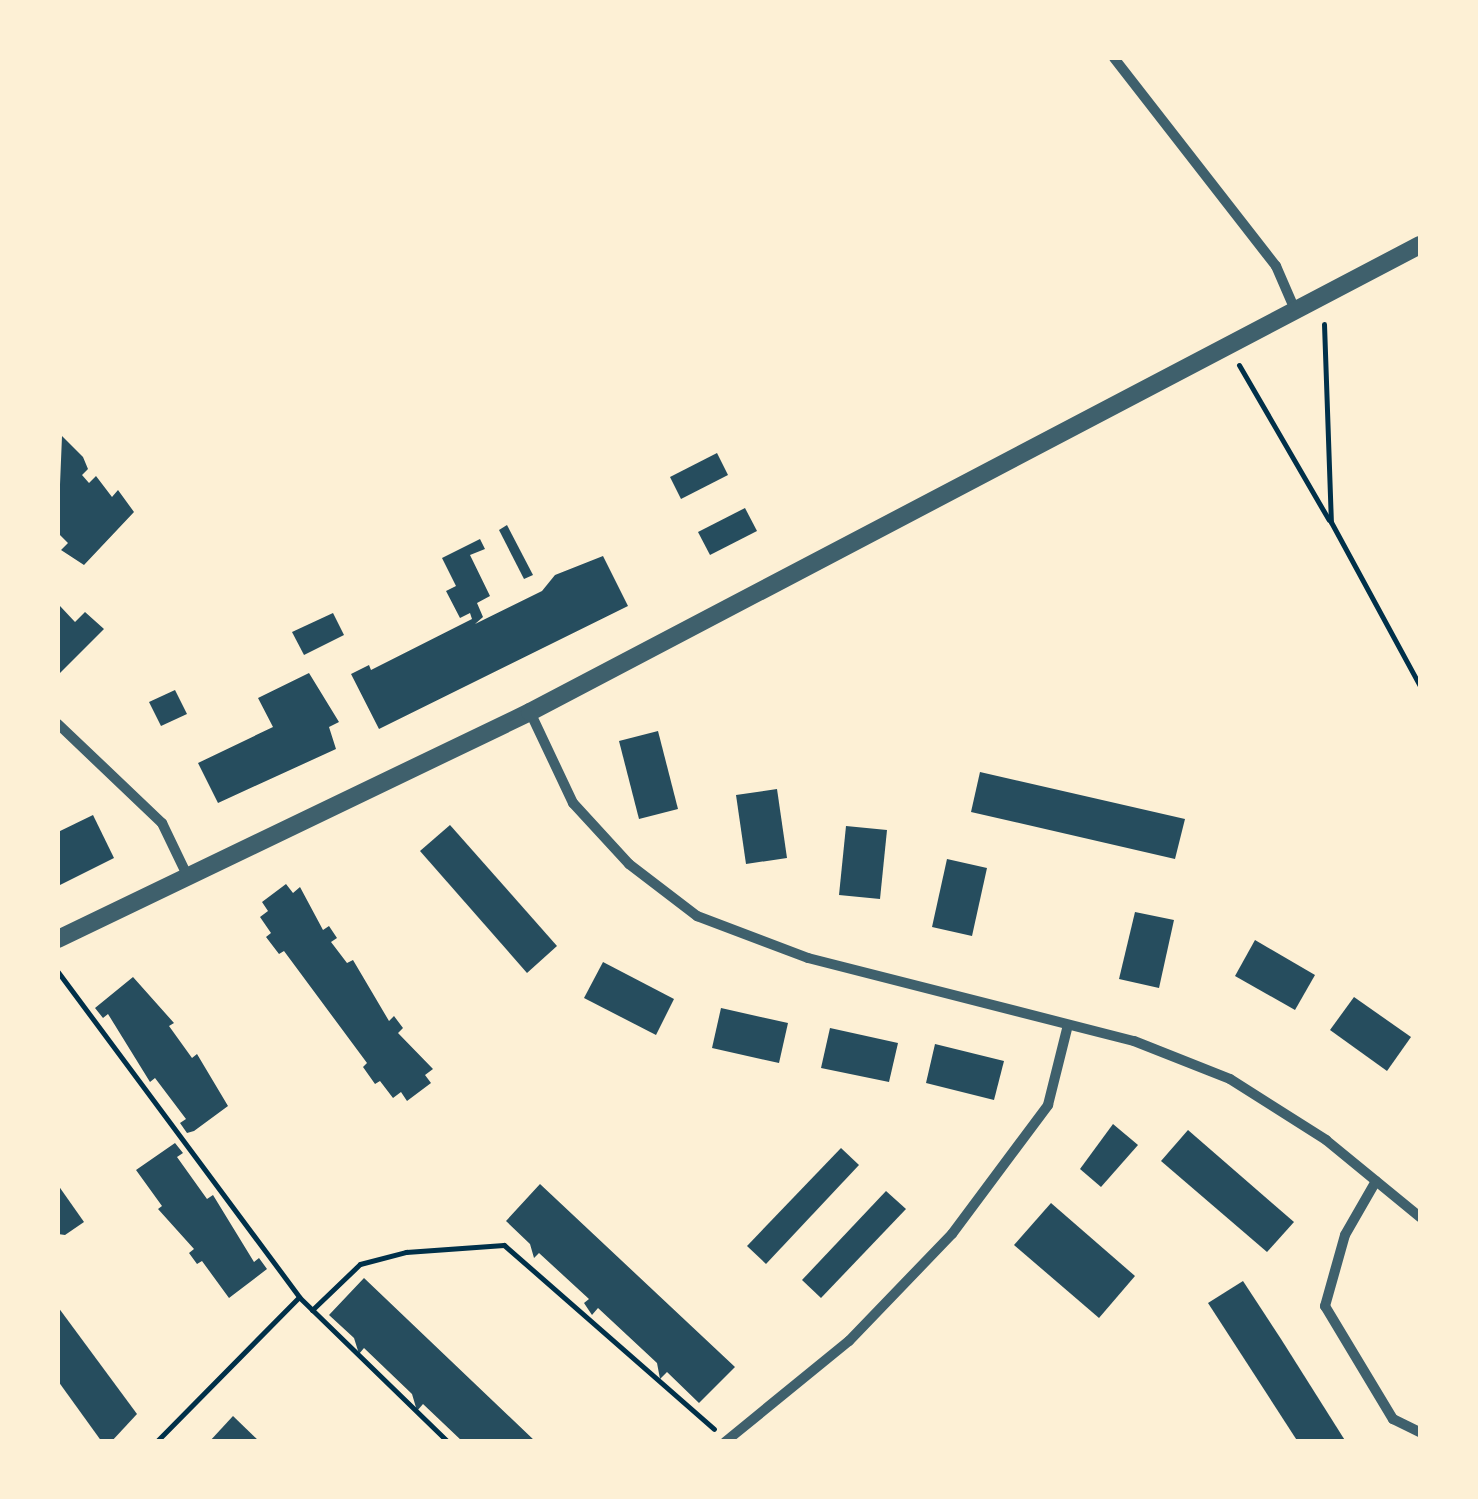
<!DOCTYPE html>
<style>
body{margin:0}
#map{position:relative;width:1478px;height:1499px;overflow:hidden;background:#fdf0d5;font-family:"Space Grotesk",sans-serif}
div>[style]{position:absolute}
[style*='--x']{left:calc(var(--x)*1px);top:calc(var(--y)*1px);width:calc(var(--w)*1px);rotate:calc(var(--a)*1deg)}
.building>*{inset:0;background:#264d5e}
.path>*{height:5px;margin:-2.5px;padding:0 2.5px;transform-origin:2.5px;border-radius:2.5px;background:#003049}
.minor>*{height:10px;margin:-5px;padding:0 5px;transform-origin:5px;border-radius:5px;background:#3f606c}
.tertiary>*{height:18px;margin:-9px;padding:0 9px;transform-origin:9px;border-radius:9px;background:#3f606c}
span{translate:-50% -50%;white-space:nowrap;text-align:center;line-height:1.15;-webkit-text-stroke:8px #fdf0d5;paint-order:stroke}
.frame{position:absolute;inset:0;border:60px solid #fdf0d5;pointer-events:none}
</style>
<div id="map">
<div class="building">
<i style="clip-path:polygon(62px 436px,83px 457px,88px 469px,82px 475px,89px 483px,96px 476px,112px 497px,118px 490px,134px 512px,84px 565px,61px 550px,68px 543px,58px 533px)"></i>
<i style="clip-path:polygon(717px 453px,728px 475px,681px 499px,670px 477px)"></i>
<i style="clip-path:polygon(745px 508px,757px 531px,710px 555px,698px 532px)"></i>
<i style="clip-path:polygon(507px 525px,533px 575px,524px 579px,499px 530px)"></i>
<i style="clip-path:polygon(480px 539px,485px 549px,470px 555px,490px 596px,477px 603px,483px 617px,475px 624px,542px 591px,555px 575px,603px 556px,628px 606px,379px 729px,351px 674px,369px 665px,371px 670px,472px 619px,470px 613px,460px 618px,446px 591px,456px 586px,442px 558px)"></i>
<i style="clip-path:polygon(60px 606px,75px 622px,85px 612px,104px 629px,58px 675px)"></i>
<i style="clip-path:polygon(333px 613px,344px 635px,304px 655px,292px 632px)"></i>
<i style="clip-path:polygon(309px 673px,339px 722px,329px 727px,336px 749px,218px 803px,198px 763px,273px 727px,258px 698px)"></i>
<i style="clip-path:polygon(175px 690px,187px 714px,161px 726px,149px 702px)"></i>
<i style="clip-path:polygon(658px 731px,678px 809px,639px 819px,619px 741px)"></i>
<i style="clip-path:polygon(980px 772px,1185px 819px,1175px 859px,971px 812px)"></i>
<i style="clip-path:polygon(777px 789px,787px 858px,746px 864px,736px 795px)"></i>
<i style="clip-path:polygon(93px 815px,114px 858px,58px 886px,58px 832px)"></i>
<i style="clip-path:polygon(450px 825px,557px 946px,527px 973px,420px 851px)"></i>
<i style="clip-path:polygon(846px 826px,887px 830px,880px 899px,839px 895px)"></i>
<i style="clip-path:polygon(947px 859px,987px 868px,972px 936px,932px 927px)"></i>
<i style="clip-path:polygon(286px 884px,293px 893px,300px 887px,323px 930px,329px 926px,337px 938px,331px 942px,347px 963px,353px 960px,389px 1021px,394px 1016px,403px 1028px,398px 1033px,433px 1069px,425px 1075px,431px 1083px,407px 1101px,401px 1092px,393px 1098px,380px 1081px,375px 1084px,363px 1067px,367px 1063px,284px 951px,279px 954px,266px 937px,271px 933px,260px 917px,268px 911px,262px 902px)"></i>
<i style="clip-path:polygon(1135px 912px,1174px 920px,1159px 988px,1119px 979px)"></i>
<i style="clip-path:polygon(1255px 940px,1315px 975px,1295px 1010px,1235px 976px)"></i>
<i style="clip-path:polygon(603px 962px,674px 999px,656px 1035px,584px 998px)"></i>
<i style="clip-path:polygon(133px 977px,174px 1023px,169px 1026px,192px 1058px,197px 1054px,228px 1106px,194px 1131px,187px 1133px,180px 1123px,186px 1119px,155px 1078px,150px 1082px,108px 1014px,103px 1018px,95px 1008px)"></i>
<i style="clip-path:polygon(1354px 997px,1411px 1037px,1387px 1071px,1330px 1030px)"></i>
<i style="clip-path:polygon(721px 1008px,788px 1023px,779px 1063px,712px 1048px)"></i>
<i style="clip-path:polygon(830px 1028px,898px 1043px,889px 1082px,821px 1068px)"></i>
<i style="clip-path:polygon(935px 1044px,1004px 1061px,994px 1100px,926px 1083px)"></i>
<i style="clip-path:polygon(1113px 1124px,1138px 1145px,1101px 1187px,1080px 1169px)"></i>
<i style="clip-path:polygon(1188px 1130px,1294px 1222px,1267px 1252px,1161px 1161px)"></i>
<i style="clip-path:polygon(175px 1143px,183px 1153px,177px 1157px,207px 1199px,213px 1195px,254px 1262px,259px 1258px,267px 1269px,229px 1298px,202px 1261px,197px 1264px,189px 1253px,194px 1249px,158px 1209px,162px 1206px,136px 1170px)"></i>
<i style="clip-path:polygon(841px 1148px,859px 1165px,766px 1264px,747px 1246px)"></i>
<i style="clip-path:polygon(540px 1184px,735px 1367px,699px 1403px,667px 1372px,660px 1379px,657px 1363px,598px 1308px,592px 1315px,584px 1303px,589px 1299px,539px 1253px,534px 1258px,530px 1244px,506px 1221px)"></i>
<i style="clip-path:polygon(58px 1185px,84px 1222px,65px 1235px,58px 1234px)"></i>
<i style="clip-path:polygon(886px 1191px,906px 1209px,821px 1298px,802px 1280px)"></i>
<i style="clip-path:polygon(1051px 1203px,1135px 1276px,1099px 1318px,1014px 1245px)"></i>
<i style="clip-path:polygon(364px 1278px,536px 1442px,463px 1442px,423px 1404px,417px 1411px,412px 1394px,364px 1348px,359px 1354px,354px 1338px,329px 1315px)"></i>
<i style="clip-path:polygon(1243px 1281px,1281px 1339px,1346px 1442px,1298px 1442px,1208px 1303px)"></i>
<i style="clip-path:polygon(58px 1307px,137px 1414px,111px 1442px,102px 1442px,58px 1381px)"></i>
<i style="clip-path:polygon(233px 1416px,260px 1442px,209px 1442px)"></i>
</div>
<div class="path">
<i style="--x:1324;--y:324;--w:198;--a:88"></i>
<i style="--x:1331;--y:522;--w:187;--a:61.5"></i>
<i style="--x:1239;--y:365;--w:179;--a:59.9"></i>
<i style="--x:58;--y:972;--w:405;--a:53.4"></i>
<i style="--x:299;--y:1297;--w:208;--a:44.2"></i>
<i style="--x:312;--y:1310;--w:66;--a:-43.8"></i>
<i style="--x:360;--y:1264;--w:48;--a:-14.6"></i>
<i style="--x:406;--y:1252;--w:98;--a:-4.1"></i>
<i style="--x:504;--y:1245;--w:279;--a:41.2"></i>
<i style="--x:156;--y:1442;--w:202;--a:-45.4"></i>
</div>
<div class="minor">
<i style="--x:1114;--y:58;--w:264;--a:52.1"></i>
<i style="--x:1276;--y:266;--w:48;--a:66.6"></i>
<i style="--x:530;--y:712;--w:101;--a:64.7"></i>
<i style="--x:573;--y:803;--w:83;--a:47.4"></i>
<i style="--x:629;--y:864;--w:86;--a:37.4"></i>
<i style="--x:697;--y:916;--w:119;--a:20.7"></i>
<i style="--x:808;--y:958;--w:336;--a:14.3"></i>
<i style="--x:1134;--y:1041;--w:103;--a:21.6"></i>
<i style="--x:1230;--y:1079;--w:114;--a:32.4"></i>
<i style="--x:1326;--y:1140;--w:122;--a:39.3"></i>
<i style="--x:58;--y:724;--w:144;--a:43.6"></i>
<i style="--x:162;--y:823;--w:60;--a:64.3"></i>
<i style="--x:1376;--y:1181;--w:62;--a:119.9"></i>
<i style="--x:1345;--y:1235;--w:74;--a:105.7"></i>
<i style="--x:1325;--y:1306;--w:132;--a:59"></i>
<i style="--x:1393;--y:1419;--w:30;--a:26"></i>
<i style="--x:725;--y:1442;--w:160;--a:-39.2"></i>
<i style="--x:849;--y:1341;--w:149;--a:-46.1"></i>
<i style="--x:952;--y:1234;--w:161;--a:-53.3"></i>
<i style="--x:1048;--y:1105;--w:82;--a:-76"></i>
</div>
<div class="tertiary">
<i style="--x:58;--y:939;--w:524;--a:-25.68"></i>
<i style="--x:530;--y:712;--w:1005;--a:-27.69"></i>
</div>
<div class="frame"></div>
</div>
